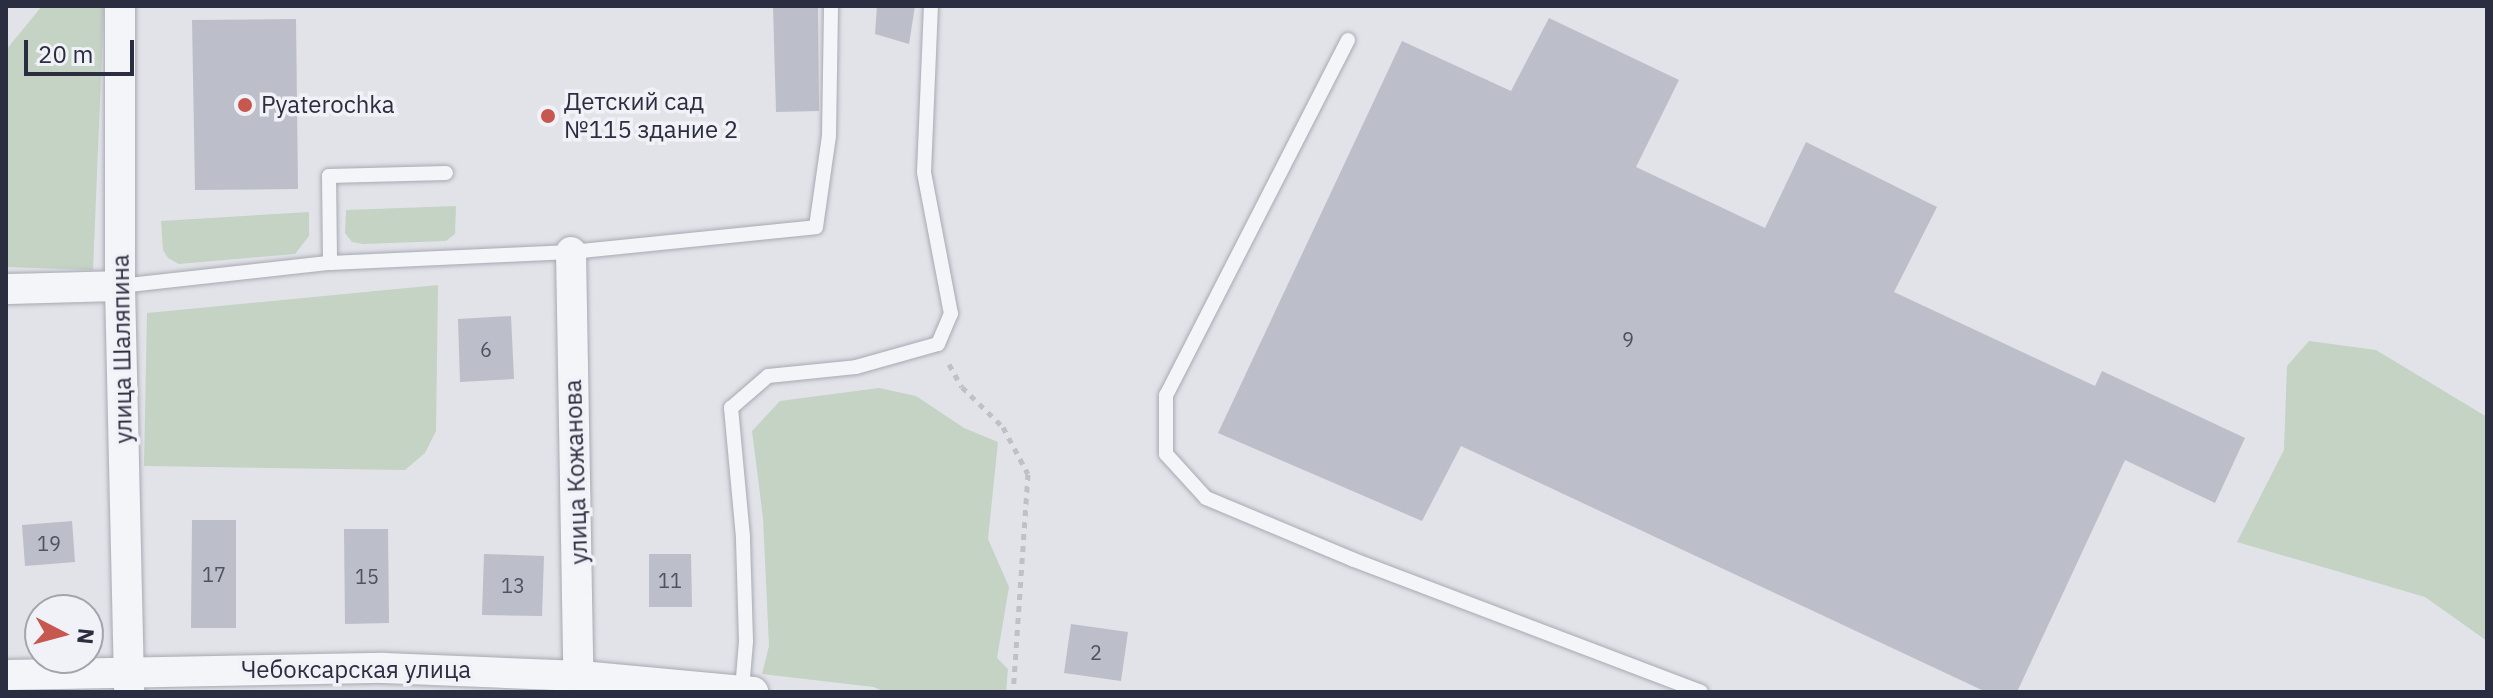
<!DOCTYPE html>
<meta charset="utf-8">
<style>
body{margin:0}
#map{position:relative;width:2493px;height:698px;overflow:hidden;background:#e2e3e9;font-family:"IBM Plex Sans",sans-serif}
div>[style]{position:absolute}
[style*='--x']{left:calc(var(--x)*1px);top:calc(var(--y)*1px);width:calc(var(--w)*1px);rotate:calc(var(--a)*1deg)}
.green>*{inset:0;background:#c4d3c4}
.building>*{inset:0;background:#bcbec9}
.path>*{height:5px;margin-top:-2.5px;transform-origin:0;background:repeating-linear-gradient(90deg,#c0c1c8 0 6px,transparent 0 12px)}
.roads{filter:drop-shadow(0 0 2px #a7a9b3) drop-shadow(0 0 2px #a7a9b3)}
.service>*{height:14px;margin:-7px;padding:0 7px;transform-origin:7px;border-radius:7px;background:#f4f5f8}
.minor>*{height:30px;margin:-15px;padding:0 15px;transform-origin:15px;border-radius:15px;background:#f4f5f8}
.dots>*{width:22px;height:22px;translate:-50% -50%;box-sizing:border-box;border:4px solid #f1f2f7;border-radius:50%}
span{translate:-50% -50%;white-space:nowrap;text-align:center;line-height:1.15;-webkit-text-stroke:7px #f1f2f7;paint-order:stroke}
.number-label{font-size:20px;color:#4f5262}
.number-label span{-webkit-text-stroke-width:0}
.poi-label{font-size:24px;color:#2b2e40}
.left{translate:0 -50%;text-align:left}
.street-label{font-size:24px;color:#2b2e40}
.frame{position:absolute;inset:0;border:8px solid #2b2e40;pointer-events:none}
.north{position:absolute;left:24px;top:594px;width:80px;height:80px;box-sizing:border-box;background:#f1f2f7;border:2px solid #a2a4ae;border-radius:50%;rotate:96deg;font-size:22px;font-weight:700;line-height:32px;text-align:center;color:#2b2e40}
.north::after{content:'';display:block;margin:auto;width:28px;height:36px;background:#c6584f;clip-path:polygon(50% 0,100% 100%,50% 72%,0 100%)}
.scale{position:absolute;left:24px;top:40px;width:110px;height:36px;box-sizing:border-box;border:4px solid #2b2e40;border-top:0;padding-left:10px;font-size:24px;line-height:28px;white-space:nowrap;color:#2b2e40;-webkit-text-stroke:6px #f1f2f7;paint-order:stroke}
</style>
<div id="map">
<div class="green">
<i style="clip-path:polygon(42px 6px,104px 6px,93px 270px,6px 267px,6px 50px)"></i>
<i style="clip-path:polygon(456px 206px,455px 234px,446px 241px,363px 244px,352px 242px,345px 233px,346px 210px)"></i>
<i style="clip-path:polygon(309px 212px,309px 236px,295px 254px,179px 264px,168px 258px,163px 250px,161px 221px)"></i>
<i style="clip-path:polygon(438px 285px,436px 431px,425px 453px,405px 470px,144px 466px,147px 313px)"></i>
<i style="clip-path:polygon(2309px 341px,2376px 350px,2487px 417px,2487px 641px,2425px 597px,2237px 542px,2284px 450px,2287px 366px)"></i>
<i style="clip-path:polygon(879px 388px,916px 396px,964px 428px,998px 442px,988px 539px,1009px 587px,997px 658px,1008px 669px,1006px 692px,885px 692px,874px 687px,762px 674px,769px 646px,763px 518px,752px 431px,780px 401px)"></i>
</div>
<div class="building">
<i style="clip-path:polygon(773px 6px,818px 6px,819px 111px,776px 112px)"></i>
<i style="clip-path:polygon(877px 6px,915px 6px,909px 44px,875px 34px)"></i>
<i style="clip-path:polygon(1549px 18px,1679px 80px,1636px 167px,1765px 228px,1806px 142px,1937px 207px,1894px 292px,2095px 386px,2102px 371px,2245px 438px,2215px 503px,2125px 460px,2017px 692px,1986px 692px,1461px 446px,1422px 521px,1218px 433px,1402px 41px,1511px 91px)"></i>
<i style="clip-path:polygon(296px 19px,298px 189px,195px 190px,192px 20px)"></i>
<i style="clip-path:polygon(511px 316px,514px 379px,460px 382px,458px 319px)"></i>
<i style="clip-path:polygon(192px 520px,236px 520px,236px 628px,191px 628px)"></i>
<i style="clip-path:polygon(72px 521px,75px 562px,25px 566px,22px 525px)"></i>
<i style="clip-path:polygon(344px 529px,388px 529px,389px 623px,345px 624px)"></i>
<i style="clip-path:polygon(484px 554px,544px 556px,542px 616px,482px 615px)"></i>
<i style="clip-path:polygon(649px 554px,691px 554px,692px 607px,649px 607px)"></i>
<i style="clip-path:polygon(1071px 624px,1128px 632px,1121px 681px,1064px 673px)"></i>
</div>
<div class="path">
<i style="--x:949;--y:364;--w:26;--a:61"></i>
<i style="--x:962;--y:387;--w:57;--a:44.3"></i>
<i style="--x:1003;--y:427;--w:53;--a:62"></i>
<i style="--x:1028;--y:474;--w:219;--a:93.9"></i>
</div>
<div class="roads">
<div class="service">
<i style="--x:1348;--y:40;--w:399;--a:117.1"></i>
<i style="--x:1166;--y:395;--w:59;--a:90"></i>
<i style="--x:1166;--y:454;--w:59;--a:47.7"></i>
<i style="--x:1206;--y:498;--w:160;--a:22.7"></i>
<i style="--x:1354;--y:560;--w:371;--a:20.8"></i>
<i style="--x:446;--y:173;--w:117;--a:178.5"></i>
<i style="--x:329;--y:176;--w:87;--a:89.3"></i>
<i style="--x:330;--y:263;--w:241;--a:-2.6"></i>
<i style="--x:571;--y:252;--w:246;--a:-5.8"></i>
<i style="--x:816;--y:227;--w:92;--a:-81.9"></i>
<i style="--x:829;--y:136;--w:130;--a:-89.1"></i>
<i style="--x:120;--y:286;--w:211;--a:-6.3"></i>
<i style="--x:742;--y:690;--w:49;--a:-85.3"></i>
<i style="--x:746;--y:641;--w:104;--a:-91.7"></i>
<i style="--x:743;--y:537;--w:130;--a:-95.3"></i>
<i style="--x:731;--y:408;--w:49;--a:-40.9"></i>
<i style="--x:768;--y:376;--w:88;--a:-5.8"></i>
<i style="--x:856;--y:367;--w:85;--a:-15.7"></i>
<i style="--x:938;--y:344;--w:33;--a:-67"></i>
<i style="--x:951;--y:314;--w:145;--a:-100.8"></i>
<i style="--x:924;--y:172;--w:166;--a:-87.6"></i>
</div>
<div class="minor">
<i style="--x:120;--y:6;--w:280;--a:90"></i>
<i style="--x:120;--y:286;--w:406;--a:88.7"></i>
<i style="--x:571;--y:252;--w:440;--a:89"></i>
<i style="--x:6;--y:289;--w:114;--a:-1.5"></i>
<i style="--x:6;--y:675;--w:378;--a:-1.1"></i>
<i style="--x:384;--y:668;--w:197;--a:2.3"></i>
<i style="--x:581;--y:676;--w:173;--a:5.3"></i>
</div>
</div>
<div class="dots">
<i style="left:245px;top:105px;background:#c6584f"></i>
<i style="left:548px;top:116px;background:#c6584f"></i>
</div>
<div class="number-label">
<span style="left:1628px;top:339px">9</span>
<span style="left:486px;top:349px">6</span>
<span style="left:49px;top:543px">19</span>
<span style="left:214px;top:574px">17</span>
<span style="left:367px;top:576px">15</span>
<span style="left:670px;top:580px">11</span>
<span style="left:513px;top:585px">13</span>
<span style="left:1096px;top:652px">2</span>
</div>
<div class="poi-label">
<span class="left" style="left:564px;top:116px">Детский сад<br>№115 здание 2</span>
<span class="left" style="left:261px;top:105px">Pyaterochka</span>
</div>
<div class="street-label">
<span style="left:122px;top:349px;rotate:-91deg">улица Шаляпина</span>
<span style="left:576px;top:472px;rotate:-92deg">улица Кожанова</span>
<span style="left:356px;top:670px">Чебоксарская улица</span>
</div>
<div class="frame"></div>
<div class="north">N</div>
<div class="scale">20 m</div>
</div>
